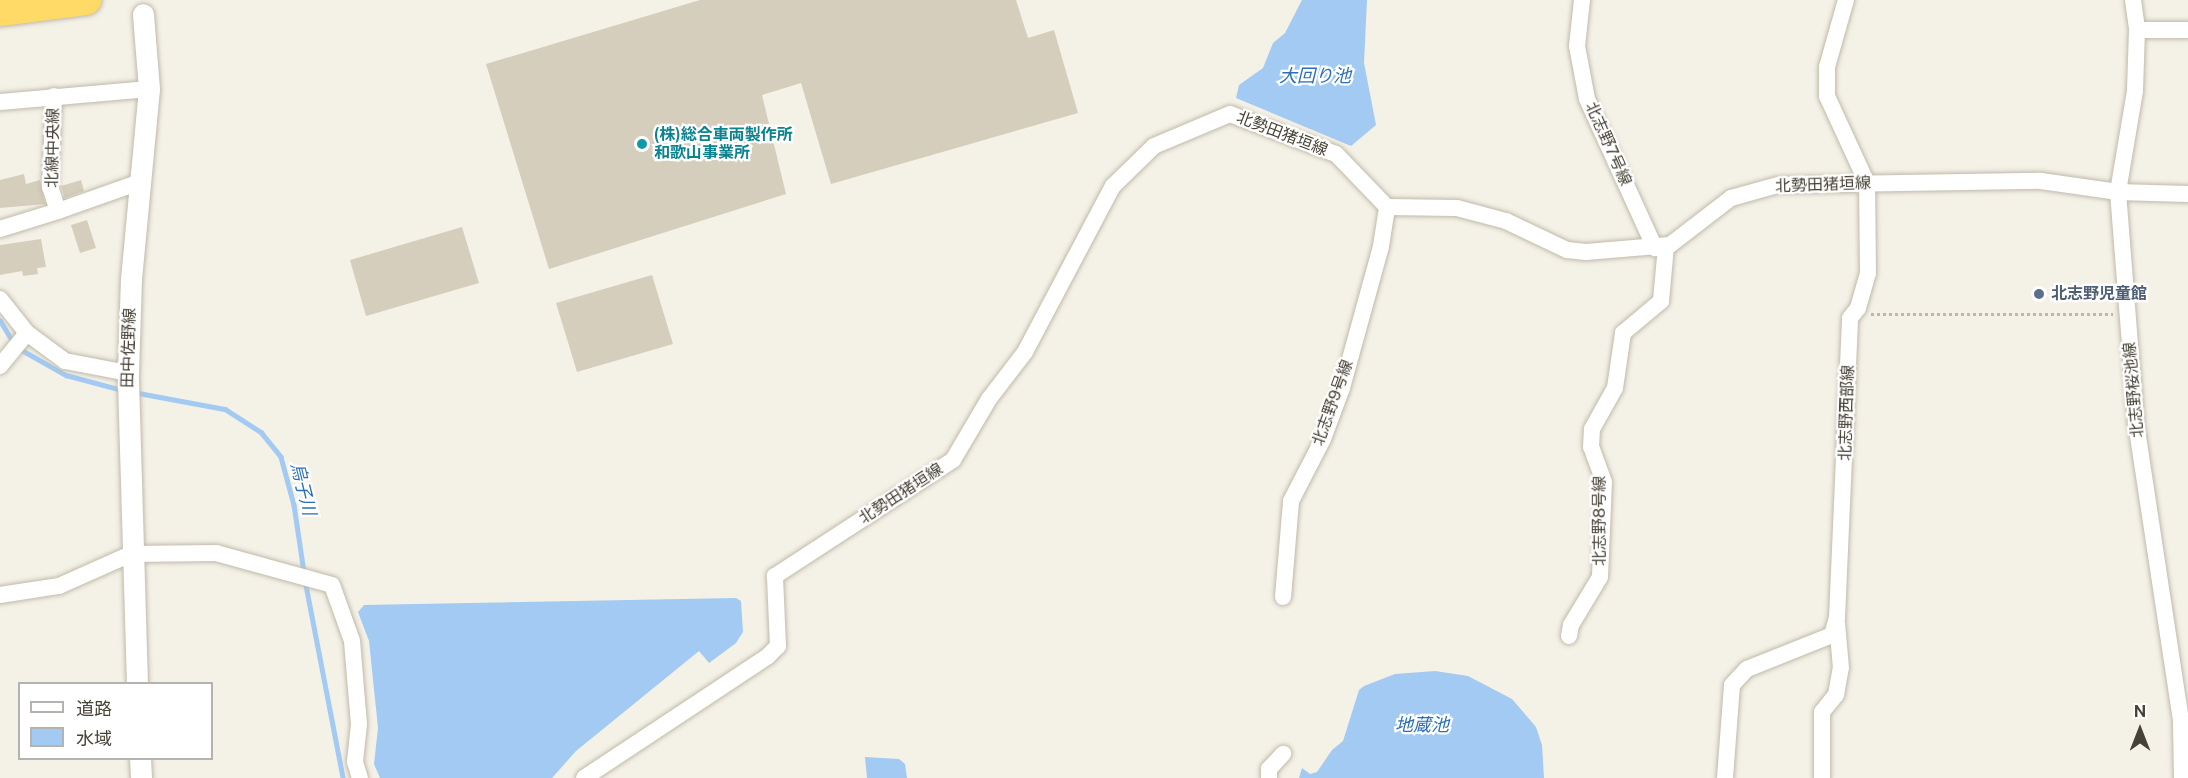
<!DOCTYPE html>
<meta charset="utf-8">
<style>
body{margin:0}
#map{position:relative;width:2188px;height:778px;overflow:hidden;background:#f4f1e7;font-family:"Public Sans","Noto Sans JP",sans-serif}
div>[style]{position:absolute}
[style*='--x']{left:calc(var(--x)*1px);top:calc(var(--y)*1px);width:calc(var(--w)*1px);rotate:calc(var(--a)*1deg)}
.water>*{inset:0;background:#a2caf2}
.stream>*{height:4.5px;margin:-2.25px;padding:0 2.25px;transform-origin:2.25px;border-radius:2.25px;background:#a2caf2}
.building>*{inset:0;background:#d6cebc}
.path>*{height:3px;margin-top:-1.5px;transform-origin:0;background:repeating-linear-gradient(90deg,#c2b79a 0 3px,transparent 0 6px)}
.roads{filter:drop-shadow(0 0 2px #c0baa9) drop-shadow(0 0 2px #c0baa9)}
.minor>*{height:16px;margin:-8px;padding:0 8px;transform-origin:8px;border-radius:8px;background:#fff}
.tertiary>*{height:21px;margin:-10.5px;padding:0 10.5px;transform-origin:10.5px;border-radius:10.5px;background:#fff}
.motorway>*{height:30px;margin:-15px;padding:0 15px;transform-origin:15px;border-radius:15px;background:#ffda67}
.dots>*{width:16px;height:16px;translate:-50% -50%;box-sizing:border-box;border:3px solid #fff;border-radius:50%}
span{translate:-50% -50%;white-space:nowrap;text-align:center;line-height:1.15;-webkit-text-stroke:4.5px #fff;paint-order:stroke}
.street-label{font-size:16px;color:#474236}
.culture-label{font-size:16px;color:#0d838f;font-weight:700}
.left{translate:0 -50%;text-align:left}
.service-label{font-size:16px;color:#4e5e75;font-weight:700}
.water-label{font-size:18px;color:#2b70b7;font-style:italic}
.legend{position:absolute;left:18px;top:682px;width:195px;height:78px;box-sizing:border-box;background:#fff;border:2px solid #b5b3af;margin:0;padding:8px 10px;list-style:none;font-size:18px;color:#474236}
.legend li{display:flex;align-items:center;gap:12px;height:30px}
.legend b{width:30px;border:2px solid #b5b3af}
.north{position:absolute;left:2110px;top:700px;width:60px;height:60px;-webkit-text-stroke:4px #fff;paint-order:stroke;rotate:0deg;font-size:16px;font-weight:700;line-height:24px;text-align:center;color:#474236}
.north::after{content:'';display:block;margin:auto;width:21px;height:27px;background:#474236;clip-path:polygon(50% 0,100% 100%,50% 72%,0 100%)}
</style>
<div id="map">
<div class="water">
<i style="clip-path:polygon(1302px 0,1367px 0,1364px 63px,1376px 125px,1351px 146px,1236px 98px,1239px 85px,1263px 68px,1273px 43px,1285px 33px)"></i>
<i style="clip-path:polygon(736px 598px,741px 601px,743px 632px,736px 643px,709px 663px,699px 651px,576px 751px,552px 778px,380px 778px,374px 764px,378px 728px,369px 641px,358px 612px,364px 605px)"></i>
<i style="clip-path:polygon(1435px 671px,1468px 676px,1512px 699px,1536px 727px,1542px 745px,1544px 778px,1299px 778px,1302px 768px,1310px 774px,1317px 772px,1332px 750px,1343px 741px,1359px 690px,1364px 686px,1395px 674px)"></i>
<i style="clip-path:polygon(865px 757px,899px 759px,905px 764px,907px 778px,867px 778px)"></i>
</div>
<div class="stream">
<i style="--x:0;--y:320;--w:27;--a:59"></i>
<i style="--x:20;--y:349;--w:53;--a:29.5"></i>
<i style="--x:66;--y:375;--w:58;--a:15"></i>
<i style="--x:133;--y:392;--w:94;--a:10.5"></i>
<i style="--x:225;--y:409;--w:43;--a:32.6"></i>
<i style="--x:261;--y:432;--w:32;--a:51"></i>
<i style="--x:281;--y:457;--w:50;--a:74.8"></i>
<i style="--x:294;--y:505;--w:68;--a:81.5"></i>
<i style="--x:305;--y:580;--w:202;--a:79.1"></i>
</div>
<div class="building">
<i style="clip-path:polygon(700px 0,1016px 0,1028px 38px,1054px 30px,1078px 113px,831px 184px,801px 83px,762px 95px,786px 194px,549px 269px,486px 64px)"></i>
<i style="clip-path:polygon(24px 174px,26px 184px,40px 180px,45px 204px,0 208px,0 180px)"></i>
<i style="clip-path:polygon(81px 180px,84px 191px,65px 198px,61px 186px)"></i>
<i style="clip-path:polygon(87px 220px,96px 248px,80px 253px,71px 225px)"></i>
<i style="clip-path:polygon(462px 227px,479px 283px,366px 316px,350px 260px)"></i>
<i style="clip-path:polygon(41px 239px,46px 267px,37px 268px,38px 274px,23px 276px,22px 271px,0 275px,0 245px)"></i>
<i style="clip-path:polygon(652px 275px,673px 344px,577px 372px,556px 303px)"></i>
</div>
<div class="path">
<i style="--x:1871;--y:314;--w:242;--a:0"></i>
</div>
<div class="roads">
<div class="minor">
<i style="--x:1582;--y:0;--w:46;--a:96.2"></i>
<i style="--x:1577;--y:46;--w:54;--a:79.3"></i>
<i style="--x:1587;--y:99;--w:164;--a:65.5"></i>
<i style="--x:2133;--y:0;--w:30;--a:82"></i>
<i style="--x:2137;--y:30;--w:61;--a:91.9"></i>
<i style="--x:2135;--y:91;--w:102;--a:99.6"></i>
<i style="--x:2118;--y:192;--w:232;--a:85.5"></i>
<i style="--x:2136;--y:423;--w:302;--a:81.4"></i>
<i style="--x:2181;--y:722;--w:56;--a:89"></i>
<i style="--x:2137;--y:30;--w:51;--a:0"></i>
<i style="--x:0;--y:102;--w:150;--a:-5"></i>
<i style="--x:58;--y:211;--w:87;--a:-19.5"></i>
<i style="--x:0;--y:229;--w:61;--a:-17.2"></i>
<i style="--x:58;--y:211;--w:25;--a:-108"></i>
<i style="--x:50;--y:187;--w:91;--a:-87.5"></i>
<i style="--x:0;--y:299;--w:43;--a:51.5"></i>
<i style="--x:27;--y:333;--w:43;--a:129.3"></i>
<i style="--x:27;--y:333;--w:47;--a:36.4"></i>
<i style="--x:65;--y:361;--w:64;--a:10.8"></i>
<i style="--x:0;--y:595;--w:60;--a:-8.7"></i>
<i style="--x:59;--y:586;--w:79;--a:-24"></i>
<i style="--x:131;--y:554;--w:85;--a:-0.7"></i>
<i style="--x:216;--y:553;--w:120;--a:15.4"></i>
<i style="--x:332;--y:585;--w:59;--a:70.3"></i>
<i style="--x:352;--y:641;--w:83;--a:85.2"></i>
<i style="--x:359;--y:724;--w:38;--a:96"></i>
<i style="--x:355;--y:762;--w:17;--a:73"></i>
<i style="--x:1283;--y:597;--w:96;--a:-85.2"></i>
<i style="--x:1291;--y:501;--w:70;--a:-62.7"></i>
<i style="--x:1323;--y:439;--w:54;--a:-69.6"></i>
<i style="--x:1342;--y:388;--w:147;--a:-74.6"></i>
<i style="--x:1381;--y:246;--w:39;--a:-81"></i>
<i style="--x:1569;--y:636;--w:11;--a:-80"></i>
<i style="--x:1571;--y:625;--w:56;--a:-58.9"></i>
<i style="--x:1600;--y:577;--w:95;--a:-87.6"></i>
<i style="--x:1604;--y:482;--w:37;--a:-110"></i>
<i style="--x:1591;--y:447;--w:18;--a:-87"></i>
<i style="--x:1592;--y:429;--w:47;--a:-60.7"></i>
<i style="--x:1615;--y:388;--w:56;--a:-81.7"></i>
<i style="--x:1623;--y:333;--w:50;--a:-40.1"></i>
<i style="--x:1661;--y:301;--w:55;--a:-84.8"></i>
<i style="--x:584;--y:778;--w:221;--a:-33.5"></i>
<i style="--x:768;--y:656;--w:14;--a:-45"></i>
<i style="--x:778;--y:646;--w:70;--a:-92.5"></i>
<i style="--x:775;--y:576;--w:212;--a:-33.1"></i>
<i style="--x:953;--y:460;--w:71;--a:-59.5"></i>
<i style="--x:989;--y:399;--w:59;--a:-52.5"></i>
<i style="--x:1025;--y:352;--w:188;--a:-62.1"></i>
<i style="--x:1113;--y:186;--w:57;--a:-44.3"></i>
<i style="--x:1154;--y:146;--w:82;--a:-22.8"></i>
<i style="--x:1230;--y:114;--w:113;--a:20.7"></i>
<i style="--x:1336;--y:154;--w:74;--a:46.1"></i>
<i style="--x:1387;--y:207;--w:70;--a:0.8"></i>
<i style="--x:1457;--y:208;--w:51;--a:14.9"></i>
<i style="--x:1506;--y:221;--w:68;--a:25.4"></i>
<i style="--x:1567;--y:250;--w:19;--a:6"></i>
<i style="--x:1586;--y:252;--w:84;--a:-4.8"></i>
<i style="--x:1670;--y:245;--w:77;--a:-37.6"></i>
<i style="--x:1731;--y:198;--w:49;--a:-15.5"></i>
<i style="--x:1778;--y:185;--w:263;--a:-0.9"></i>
<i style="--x:2041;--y:181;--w:78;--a:8.1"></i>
<i style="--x:2118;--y:192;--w:70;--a:1.6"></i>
<i style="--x:1269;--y:778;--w:9;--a:-90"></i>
<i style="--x:1269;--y:769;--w:21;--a:-47"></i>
<i style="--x:1725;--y:778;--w:93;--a:-85.7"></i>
<i style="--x:1732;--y:685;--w:22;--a:-47"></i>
<i style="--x:1747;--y:669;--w:92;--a:-21.8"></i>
<i style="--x:1832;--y:635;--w:18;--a:-74"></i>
<i style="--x:1837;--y:618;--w:300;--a:-87.5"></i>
<i style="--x:1850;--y:318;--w:13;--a:-51"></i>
<i style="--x:1858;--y:308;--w:36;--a:-74"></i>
<i style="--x:1868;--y:273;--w:90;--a:-90.6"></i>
<i style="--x:1867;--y:183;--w:96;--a:-114.7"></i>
<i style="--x:1827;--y:96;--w:29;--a:-90"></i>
<i style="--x:1827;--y:67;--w:70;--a:-74.2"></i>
<i style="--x:1822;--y:778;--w:66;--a:-90"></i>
<i style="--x:1822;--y:712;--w:22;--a:-51"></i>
<i style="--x:1836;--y:695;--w:27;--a:-80"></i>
<i style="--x:1841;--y:668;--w:45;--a:-95.1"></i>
</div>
<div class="tertiary">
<i style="--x:137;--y:684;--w:311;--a:-91.7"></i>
<i style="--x:128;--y:373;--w:94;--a:-88.2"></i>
<i style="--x:131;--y:279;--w:191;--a:-84.6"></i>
<i style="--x:149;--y:89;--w:75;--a:-94.6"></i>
<i style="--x:140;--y:758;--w:20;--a:87"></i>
</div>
<div class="motorway">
<i style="--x:0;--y:11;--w:87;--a:-7.3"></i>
</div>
</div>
<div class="dots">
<i style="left:642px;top:144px;background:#0f9aa8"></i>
<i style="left:2039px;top:294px;background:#5c6f8a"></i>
</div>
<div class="street-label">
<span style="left:1282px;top:134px;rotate:21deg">北勢田猪垣線</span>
<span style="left:1608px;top:144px;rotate:66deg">北志野7号線</span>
<span style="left:53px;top:148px;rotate:-89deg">北線中央線</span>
<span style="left:1823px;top:185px;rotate:-2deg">北勢田猪垣線</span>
<span style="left:129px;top:348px;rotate:-88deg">田中佐野線</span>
<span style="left:2134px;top:390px;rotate:-95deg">北志野桜池線</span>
<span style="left:1333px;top:403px;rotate:-70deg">北志野9号線</span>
<span style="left:1847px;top:413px;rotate:-88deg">北志野西部線</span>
<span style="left:901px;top:494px;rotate:-33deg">北勢田猪垣線</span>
<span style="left:1600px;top:521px;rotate:-90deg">北志野8号線</span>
</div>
<div class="culture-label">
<span class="left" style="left:654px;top:144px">(株)総合車両製作所<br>和歌山事業所</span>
</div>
<div class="service-label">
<span class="left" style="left:2051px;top:294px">北志野児童館</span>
</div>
<div class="water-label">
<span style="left:1315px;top:76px">大回り池</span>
<span style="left:303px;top:489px;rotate:76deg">烏子川</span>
<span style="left:1422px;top:725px">地蔵池</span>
</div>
<ul class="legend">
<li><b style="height:8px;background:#fff"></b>道路</li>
<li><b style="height:16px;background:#a2caf2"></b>水域</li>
</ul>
<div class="north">N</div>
</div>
